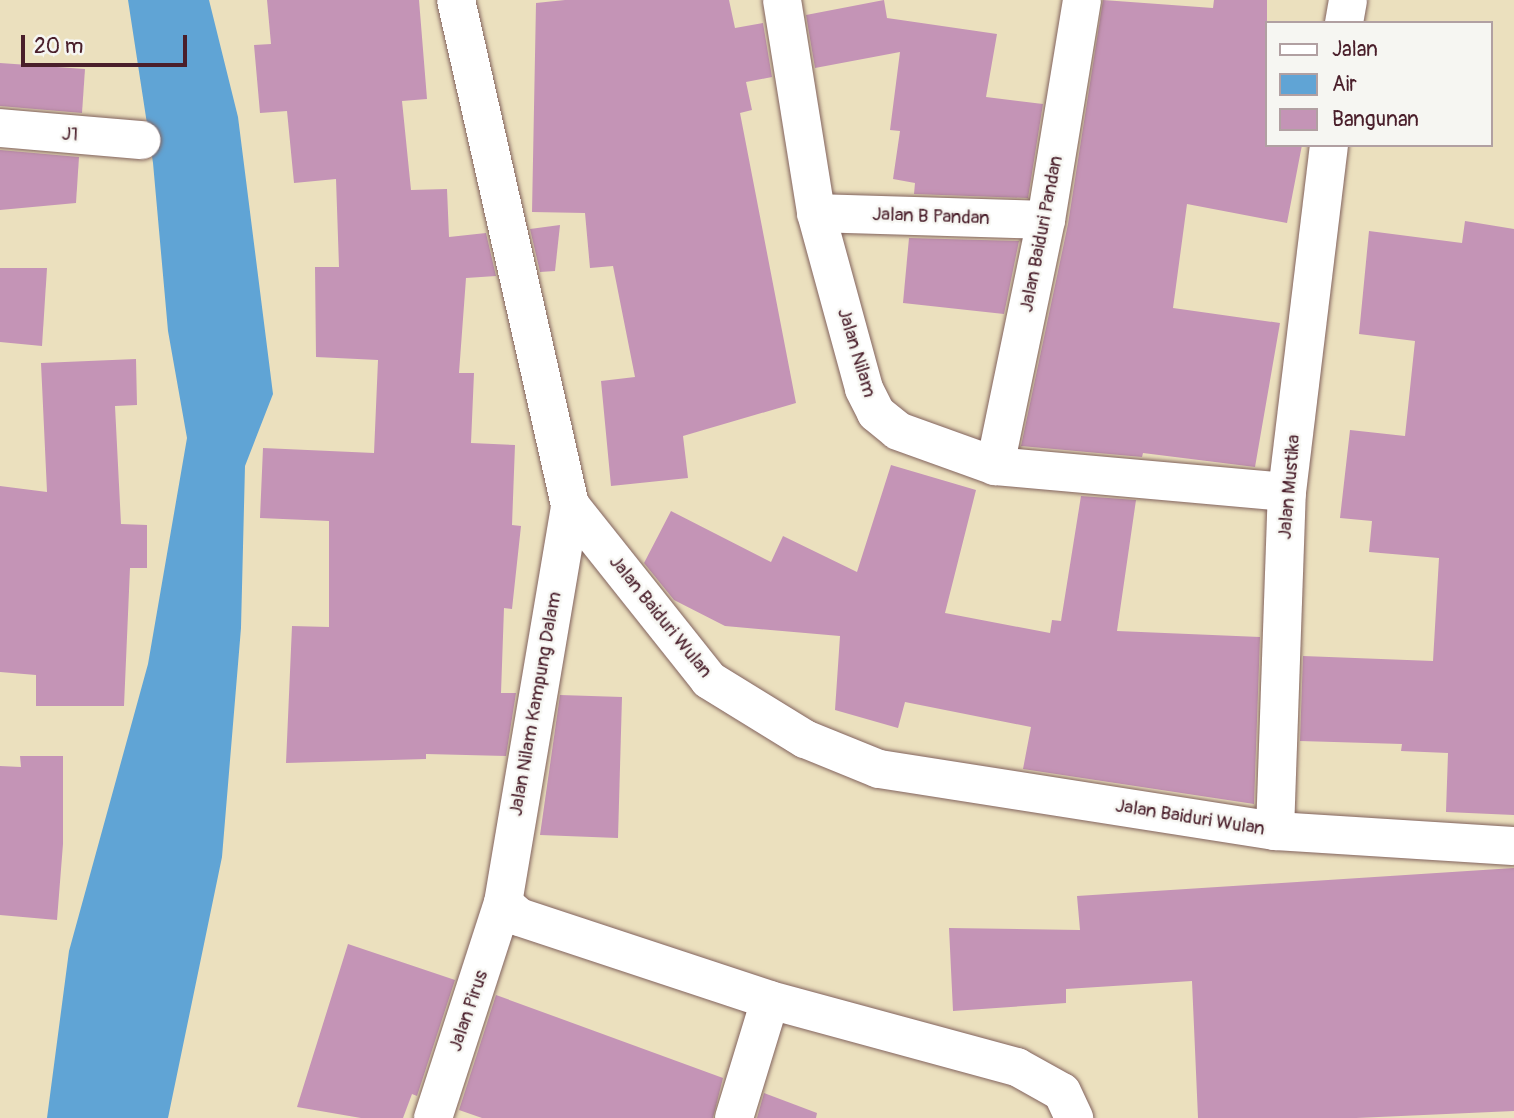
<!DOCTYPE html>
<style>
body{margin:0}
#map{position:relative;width:1514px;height:1118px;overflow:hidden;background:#ebe0be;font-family:Pangolin,sans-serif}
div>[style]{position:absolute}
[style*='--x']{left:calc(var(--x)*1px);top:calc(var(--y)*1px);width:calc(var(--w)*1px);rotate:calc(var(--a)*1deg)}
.water>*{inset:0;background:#60a4d5}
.building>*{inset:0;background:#c494b6}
.roads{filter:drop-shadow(0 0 2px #82635e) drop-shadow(0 0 2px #82635e)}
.street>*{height:38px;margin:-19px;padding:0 19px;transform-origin:19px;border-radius:19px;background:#fff}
span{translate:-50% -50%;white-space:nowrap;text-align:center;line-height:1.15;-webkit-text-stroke:5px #f6f6f2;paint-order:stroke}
.street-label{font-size:19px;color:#4a1f2b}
.legend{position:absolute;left:1265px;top:21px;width:228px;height:126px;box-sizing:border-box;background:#f6f6f2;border:2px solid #b1a0a2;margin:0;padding:9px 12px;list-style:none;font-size:21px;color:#4a1f2b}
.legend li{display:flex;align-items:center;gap:14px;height:35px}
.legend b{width:35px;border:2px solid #b1a0a2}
.scale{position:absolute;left:21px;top:35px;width:166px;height:32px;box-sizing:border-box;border:4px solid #4a1f2b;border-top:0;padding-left:9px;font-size:21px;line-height:24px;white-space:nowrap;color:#4a1f2b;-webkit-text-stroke:5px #f6f6f2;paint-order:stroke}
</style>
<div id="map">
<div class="water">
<i style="clip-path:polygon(128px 0,209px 0,238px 117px,273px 394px,245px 466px,241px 628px,222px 857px,168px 1118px,47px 1118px,69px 951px,148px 664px,187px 438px,168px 331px,153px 163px)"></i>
</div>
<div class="building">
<i style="clip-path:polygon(267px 0,419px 0,427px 99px,402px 101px,411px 190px,447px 189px,449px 237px,486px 233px,496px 276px,466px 278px,459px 373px,474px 373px,471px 443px,515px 445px,512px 525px,521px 526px,512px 609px,504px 608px,501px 693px,516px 693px,506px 756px,426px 754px,426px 759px,286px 763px,292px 626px,329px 627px,329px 521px,260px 518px,263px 448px,374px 453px,378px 360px,316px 357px,315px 267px,339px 267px,336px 179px,294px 183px,287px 111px,260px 113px,254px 45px,271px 44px)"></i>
<i style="clip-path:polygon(565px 0,729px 0,735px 28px,763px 23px,772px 77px,746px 82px,752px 110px,740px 113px,796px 403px,683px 436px,688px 478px,611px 486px,601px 381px,635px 377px,613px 266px,590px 268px,585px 213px,532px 212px,536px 3px)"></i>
<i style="clip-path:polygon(884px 0,887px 18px,997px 34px,986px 97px,1043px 104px,1028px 198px,914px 194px,915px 183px,893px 179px,900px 131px,890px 130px,900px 52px,815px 68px,806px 15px)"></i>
<i style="clip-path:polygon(1103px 0,1213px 8px,1214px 0,1267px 0,1267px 145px,1302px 145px,1287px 223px,1187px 204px,1173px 308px,1280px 323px,1255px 467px,1143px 453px,1142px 457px,1021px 446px,1068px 224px)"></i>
<i style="clip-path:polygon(0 63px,85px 69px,82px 113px,0 106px)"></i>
<i style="clip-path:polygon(0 150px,79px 157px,76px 203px,0 210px)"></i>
<i style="clip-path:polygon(1465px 221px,1514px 229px,1514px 815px,1446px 812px,1448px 753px,1401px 751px,1402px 744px,1300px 741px,1303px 656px,1433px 661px,1439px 558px,1369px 552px,1372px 521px,1340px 518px,1350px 430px,1405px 436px,1415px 341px,1359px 334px,1369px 231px,1462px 243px)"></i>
<i style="clip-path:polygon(560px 225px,555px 271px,540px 272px,530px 229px)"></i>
<i style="clip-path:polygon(909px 238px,1019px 241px,1004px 314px,903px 303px)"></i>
<i style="clip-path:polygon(0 268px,47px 268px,42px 346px,0 342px)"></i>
<i style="clip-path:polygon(136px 359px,137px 405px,115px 406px,121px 524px,147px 525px,147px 568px,130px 568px,124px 706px,36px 706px,36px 675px,0 672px,0 486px,47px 492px,41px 363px)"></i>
<i style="clip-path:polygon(891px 465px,976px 490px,945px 613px,1050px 633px,1052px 620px,1061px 621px,1081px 496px,1136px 500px,1117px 631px,1260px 637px,1254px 804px,1023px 769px,1031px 727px,905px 702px,898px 728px,835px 710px,840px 636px,725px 626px,674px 600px,644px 563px,671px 511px,771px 562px,783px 536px,857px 572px)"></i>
<i style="clip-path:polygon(560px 695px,622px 697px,618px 838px,540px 835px)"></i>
<i style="clip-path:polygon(20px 756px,63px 756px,63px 844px,57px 920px,0 915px,0 766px,21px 767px)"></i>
<i style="clip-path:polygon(1514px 868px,1514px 1111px,1356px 1118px,1198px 1118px,1192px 981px,1066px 989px,1066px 1003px,953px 1011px,949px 928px,1080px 930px,1077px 896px)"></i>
<i style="clip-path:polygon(348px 944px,455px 980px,417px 1096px,412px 1094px,403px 1118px,361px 1118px,297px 1107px)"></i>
<i style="clip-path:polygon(496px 995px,723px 1078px,713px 1118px,482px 1118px,459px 1110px)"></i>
<i style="clip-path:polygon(764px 1093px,817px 1113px,816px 1118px,757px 1118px)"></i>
</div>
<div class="roads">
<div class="street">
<i style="--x:456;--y:0;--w:518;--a:77.28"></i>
<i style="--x:570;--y:505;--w:223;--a:51.5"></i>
<i style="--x:709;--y:680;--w:113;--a:31.6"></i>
<i style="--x:805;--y:739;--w:80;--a:22.1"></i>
<i style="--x:879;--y:769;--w:401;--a:8.9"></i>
<i style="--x:1275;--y:831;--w:239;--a:3.6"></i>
<i style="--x:782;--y:0;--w:216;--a:80.9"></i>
<i style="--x:816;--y:213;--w:182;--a:74.7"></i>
<i style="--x:864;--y:389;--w:27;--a:63"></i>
<i style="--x:876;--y:413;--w:28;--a:39"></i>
<i style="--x:898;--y:431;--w:103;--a:19.8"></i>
<i style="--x:995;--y:466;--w:293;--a:5.1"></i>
<i style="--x:1344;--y:23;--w:23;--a:-80"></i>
<i style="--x:0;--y:128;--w:142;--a:4.9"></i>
<i style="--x:816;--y:213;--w:230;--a:1.7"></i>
<i style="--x:995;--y:466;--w:251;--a:-78.3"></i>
<i style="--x:1046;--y:220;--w:223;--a:-80.7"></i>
<i style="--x:1275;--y:831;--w:339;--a:-88"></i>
<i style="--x:1287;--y:492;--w:350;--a:-83.1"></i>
<i style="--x:503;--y:903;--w:21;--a:41"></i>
<i style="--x:519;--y:917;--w:264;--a:18.3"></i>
<i style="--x:770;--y:1000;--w:256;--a:15.2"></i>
<i style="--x:1017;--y:1067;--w:51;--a:29.1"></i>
<i style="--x:1062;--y:1092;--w:29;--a:65"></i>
<i style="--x:433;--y:1118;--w:226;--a:-72"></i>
<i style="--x:503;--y:903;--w:404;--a:-80.4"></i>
<i style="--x:734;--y:1118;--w:123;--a:-73"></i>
</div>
</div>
<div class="street-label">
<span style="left:70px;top:135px;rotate:4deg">J1</span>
<span style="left:931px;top:217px;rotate:2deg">Jalan B Pandan</span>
<span style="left:1042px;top:234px;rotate:-79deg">Jalan Baiduri Pandan</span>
<span style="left:856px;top:353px;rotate:73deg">Jalan Nilam</span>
<span style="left:1290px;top:487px;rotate:-85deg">Jalan Mustika</span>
<span style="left:660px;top:617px;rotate:51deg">Jalan Baiduri Wulan</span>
<span style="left:536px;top:704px;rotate:-80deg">Jalan Nilam Kampung Dalam</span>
<span style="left:1190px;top:818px;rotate:9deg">Jalan Baiduri Wulan</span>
<span style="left:469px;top:1011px;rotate:-71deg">Jalan Pirus</span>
</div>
<ul class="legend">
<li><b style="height:9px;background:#fff"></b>Jalan</li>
<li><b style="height:19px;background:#60a4d5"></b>Air</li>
<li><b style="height:19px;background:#c494b6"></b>Bangunan</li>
</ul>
<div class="scale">20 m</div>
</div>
